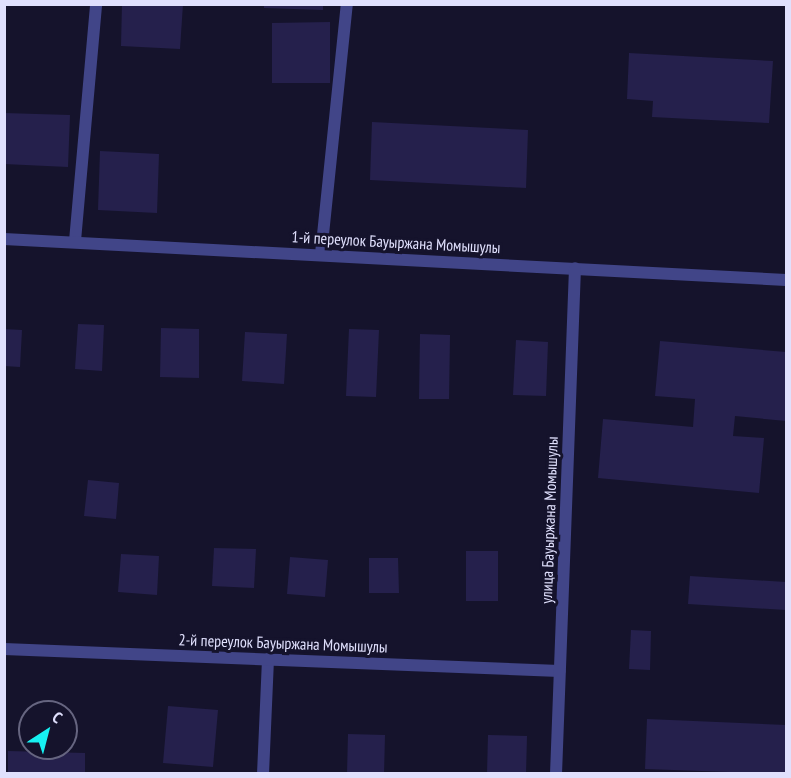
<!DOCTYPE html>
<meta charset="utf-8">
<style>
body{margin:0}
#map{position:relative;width:791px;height:778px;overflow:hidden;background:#15132c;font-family:"PT Sans Narrow",sans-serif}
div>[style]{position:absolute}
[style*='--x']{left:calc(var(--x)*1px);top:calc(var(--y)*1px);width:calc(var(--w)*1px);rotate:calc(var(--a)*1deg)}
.building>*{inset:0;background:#25204c}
.service>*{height:12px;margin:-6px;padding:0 6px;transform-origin:6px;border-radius:6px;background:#414588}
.minor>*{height:12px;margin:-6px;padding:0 6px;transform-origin:6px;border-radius:6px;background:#414588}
span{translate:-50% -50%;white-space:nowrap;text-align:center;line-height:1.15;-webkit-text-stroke:6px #15132c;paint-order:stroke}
.street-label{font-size:16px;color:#e0e0fd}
.frame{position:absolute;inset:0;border:6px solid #e0e0fd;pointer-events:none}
.north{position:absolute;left:18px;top:700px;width:60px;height:60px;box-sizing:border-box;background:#15132c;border:2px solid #666580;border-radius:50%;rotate:36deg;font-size:16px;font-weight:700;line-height:24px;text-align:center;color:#e0e0fd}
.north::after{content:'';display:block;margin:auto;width:21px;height:27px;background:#17f1f2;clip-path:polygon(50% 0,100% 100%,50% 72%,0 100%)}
</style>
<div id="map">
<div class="building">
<i style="clip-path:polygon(122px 4px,183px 4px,180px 49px,121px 46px)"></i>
<i style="clip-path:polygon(264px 4px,323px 4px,323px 10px,264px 8px)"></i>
<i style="clip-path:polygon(330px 22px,330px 83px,272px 83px,272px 23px)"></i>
<i style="clip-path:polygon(629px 53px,773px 61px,769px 123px,652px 117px,653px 101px,627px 99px)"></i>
<i style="clip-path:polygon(4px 113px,70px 115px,68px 167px,4px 164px)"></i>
<i style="clip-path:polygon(372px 122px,528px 130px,526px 188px,370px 180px)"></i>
<i style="clip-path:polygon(100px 151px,159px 154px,157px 213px,98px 210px)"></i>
<i style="clip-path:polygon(78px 324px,104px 325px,102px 371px,75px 369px)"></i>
<i style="clip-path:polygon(161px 328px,199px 329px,199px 378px,160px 377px)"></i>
<i style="clip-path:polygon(4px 329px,22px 330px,20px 367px,4px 366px)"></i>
<i style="clip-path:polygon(349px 329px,379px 330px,376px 397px,346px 396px)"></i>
<i style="clip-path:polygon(245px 332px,287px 334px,284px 384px,242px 381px)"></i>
<i style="clip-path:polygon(420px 334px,450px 335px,449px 399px,419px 399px)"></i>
<i style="clip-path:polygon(516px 340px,548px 342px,546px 396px,513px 395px)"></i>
<i style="clip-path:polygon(660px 341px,786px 352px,786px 421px,735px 416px,733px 436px,764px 438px,759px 493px,598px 478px,603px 419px,693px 427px,695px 399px,655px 396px)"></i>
<i style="clip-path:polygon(88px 480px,119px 483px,116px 519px,84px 516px)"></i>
<i style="clip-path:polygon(214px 548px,256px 549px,254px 588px,212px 586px)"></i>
<i style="clip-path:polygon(466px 551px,498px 551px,498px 601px,466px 601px)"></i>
<i style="clip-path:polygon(121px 554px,159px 556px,157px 595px,118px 592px)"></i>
<i style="clip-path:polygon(290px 557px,328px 560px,325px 597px,287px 594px)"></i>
<i style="clip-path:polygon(369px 558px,398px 558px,399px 593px,369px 593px)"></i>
<i style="clip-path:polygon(690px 576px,786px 582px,786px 610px,688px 604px)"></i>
<i style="clip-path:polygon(631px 630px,651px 631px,650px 670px,629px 669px)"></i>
<i style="clip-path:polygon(168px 706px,218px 710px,213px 767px,163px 763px)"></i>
<i style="clip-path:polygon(647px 719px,786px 725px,786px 774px,645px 769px)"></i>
<i style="clip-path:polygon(348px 734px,385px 735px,384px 774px,347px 774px)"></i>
<i style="clip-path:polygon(488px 735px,527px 736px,526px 774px,487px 774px)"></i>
<i style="clip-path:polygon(8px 751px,85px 753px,85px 774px,8px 774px)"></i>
</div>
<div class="service">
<i style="--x:75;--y:241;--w:238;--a:-84.9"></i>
<i style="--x:321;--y:254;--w:251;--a:-84.1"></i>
<i style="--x:263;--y:774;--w:115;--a:-87.5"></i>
</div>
<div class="minor">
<i style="--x:4;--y:239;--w:783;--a:3"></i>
<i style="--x:4;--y:649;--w:556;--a:2.27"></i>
<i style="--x:556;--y:774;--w:506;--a:-87.85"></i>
</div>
<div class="street-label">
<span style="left:396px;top:242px;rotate:3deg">1-й переулок Бауыржана Момышулы</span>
<span style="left:549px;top:520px;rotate:-88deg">улица Бауыржана Момышулы</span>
<span style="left:283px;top:643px;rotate:2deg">2-й переулок Бауыржана Момышулы</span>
</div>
<div class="frame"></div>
<div class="north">С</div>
</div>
